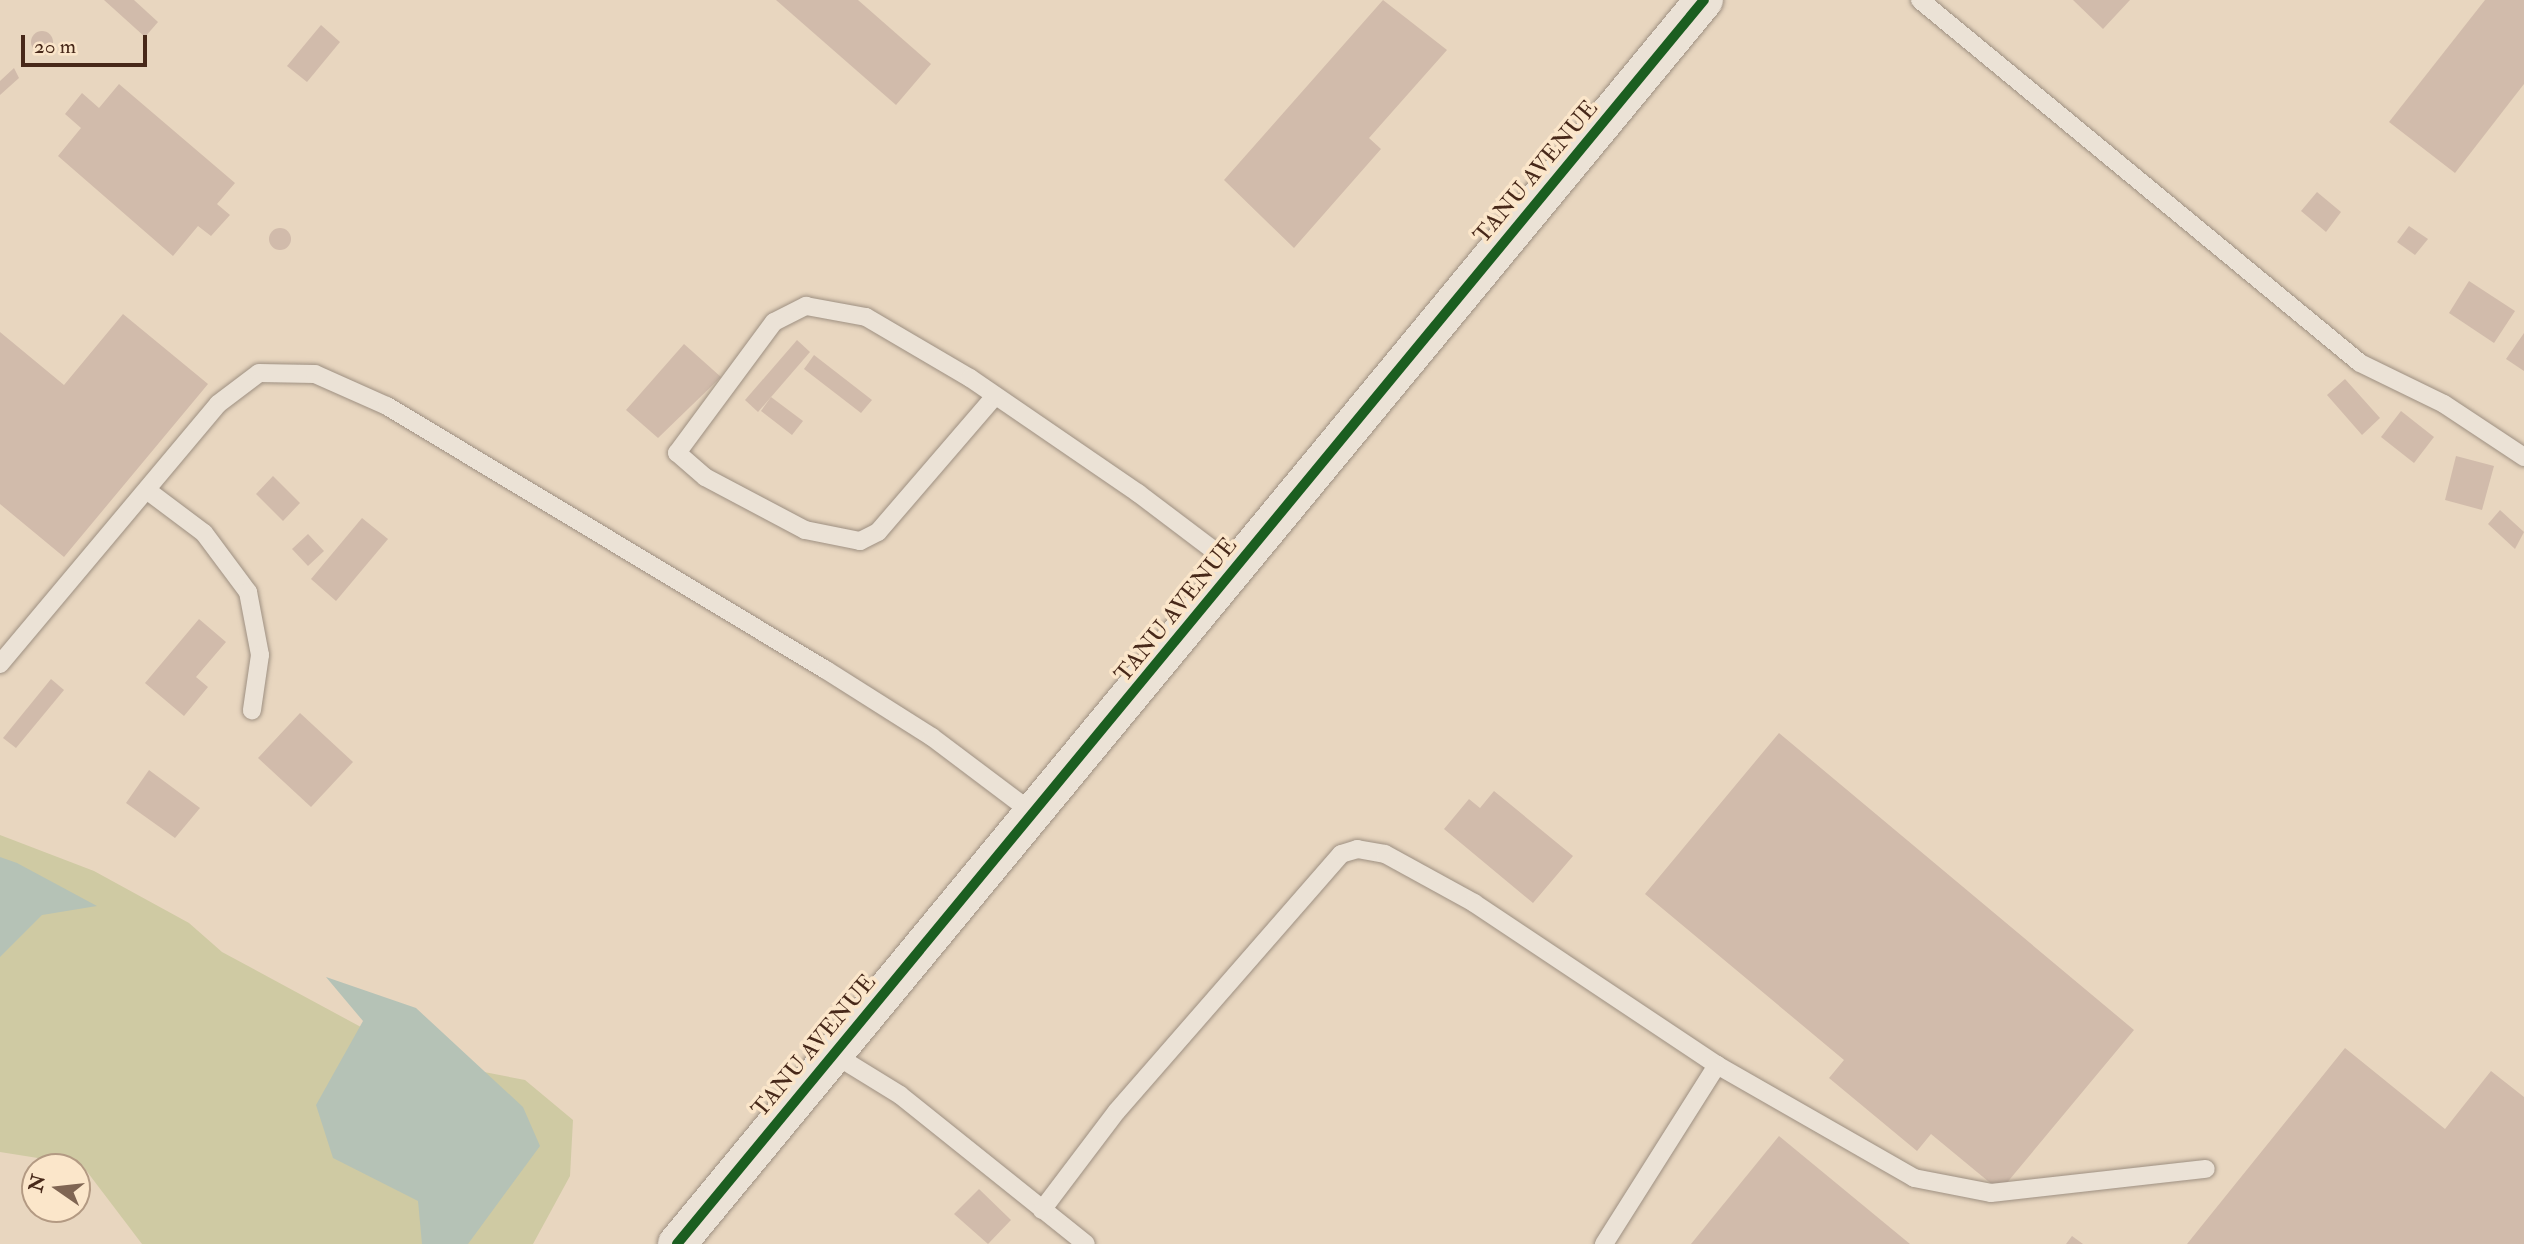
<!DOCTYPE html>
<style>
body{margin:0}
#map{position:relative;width:2524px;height:1244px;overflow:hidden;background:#e8d6bf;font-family:"IM FELL Double Pica",serif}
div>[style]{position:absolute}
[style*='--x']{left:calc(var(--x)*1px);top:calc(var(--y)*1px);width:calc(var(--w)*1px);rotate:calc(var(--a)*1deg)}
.green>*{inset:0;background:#cfcaa3}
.water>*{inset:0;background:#b5c2b6}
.building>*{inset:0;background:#d1bbab}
.round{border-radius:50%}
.roads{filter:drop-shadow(0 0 2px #9e9082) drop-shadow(0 0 2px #9e9082)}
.lane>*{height:18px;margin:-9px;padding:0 9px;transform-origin:9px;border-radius:9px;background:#ebe2d6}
.secondary>*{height:38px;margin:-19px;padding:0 19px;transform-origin:19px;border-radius:19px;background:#ebe2d6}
.cycleway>*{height:10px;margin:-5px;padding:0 5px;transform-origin:5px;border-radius:5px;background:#1b5e20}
span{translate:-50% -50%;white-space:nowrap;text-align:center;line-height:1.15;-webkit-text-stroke:7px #fbe6ca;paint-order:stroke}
.street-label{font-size:23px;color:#472819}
.north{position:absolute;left:21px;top:1153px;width:70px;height:70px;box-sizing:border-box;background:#fbe6ca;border:2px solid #b39a83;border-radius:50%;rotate:284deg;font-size:19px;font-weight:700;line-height:28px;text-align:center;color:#472819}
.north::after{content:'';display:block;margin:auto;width:24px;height:32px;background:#7f6553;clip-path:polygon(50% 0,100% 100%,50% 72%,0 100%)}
.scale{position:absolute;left:21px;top:35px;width:126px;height:32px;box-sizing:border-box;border:4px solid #472819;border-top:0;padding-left:9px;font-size:21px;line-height:24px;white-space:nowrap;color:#472819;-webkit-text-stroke:5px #fbe6ca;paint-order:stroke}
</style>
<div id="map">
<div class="green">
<i style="clip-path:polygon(0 835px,94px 871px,189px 923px,222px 952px,422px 1060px,525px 1080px,573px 1120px,570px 1176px,533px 1244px,142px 1244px,82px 1165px,0 1152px)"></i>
</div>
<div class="water">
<i style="clip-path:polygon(0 857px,17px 863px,97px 906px,42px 915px,0 957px)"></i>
<i style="clip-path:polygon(326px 977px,416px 1008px,523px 1107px,540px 1146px,468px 1244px,422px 1244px,418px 1201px,333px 1158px,316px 1105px,363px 1021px)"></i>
</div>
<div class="building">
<i style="clip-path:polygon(104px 0,134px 0,158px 22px,145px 37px)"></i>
<i style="clip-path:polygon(776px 0,858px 0,931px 64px,896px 105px)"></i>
<i style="clip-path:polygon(1383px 0,1447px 50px,1369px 138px,1381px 149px,1294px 248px,1224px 180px)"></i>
<i style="clip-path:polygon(2073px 0,2130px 0,2103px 29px)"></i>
<i style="clip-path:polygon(2485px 0,2524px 0,2524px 84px,2455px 173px,2389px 122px)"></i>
<i style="clip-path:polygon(321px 25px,340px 42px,307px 82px,287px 66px)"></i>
<i class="round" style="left:31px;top:31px;width:22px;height:22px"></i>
<i style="clip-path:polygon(14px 68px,19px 78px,0 95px,0 81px)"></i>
<i style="clip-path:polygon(119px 84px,235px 183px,217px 204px,230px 215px,211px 236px,198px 226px,173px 256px,58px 156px,81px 128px,65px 114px,82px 93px,99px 108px)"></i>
<i style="clip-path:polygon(2317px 192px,2341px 212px,2326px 232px,2301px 211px)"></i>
<i style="clip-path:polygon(2409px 226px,2428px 239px,2415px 255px,2397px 242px)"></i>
<i class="round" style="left:269px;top:228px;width:22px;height:22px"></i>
<i style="clip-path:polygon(2469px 281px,2515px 311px,2494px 343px,2449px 313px)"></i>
<i style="clip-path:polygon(123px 314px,208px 384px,64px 557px,0 504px,0 332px,64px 385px)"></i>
<i style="clip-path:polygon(2524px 333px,2524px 371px,2506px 359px)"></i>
<i style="clip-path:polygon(797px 340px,810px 352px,758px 412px,745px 400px)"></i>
<i style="clip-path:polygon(684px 344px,721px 377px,658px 438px,626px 410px)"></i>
<i style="clip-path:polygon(814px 355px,872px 400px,861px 413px,804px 369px)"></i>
<i style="clip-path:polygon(2345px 379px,2380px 418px,2362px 435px,2327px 395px)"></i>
<i style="clip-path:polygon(771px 397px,803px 421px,792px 435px,761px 411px)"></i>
<i style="clip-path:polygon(2401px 411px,2434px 437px,2414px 463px,2381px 437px)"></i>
<i style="clip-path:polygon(2456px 456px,2494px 466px,2482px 510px,2445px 500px)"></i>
<i style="clip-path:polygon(273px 476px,300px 503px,283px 521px,256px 494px)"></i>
<i style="clip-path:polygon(2500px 510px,2524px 532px,2515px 549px,2488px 524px)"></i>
<i style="clip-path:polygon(362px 518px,388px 539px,336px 601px,311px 579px)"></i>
<i style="clip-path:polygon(308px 534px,324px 551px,308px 566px,292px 549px)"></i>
<i style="clip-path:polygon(199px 619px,226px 642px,196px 677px,208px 687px,184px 716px,145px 683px)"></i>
<i style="clip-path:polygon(51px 679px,64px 690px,16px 748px,3px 738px)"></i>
<i style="clip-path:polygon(300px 713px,353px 762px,311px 807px,258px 758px)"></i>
<i style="clip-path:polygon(1779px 733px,2134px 1030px,2000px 1191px,1931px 1134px,1917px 1151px,1829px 1078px,1844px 1060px,1645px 894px)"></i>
<i style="clip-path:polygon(149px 770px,200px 808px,175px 838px,126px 803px)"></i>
<i style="clip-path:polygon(1494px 791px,1573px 856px,1533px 903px,1444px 829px,1469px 799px,1480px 808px)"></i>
<i style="clip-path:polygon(2345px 1048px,2445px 1129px,2491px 1071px,2524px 1097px,2524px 1244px,2187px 1244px)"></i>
<i style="clip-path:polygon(1779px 1136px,1910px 1244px,1691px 1244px)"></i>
<i style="clip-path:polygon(979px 1189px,1011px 1220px,988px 1244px,954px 1214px)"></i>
<i style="clip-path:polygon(2072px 1236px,2083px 1244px,2066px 1244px)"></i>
</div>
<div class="roads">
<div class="lane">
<i style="--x:1920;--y:0;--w:570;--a:39.52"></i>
<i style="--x:2360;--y:363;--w:93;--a:26"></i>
<i style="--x:2444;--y:404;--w:96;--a:33.5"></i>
<i style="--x:995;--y:396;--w:179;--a:130.7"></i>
<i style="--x:878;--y:532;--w:20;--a:153"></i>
<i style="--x:860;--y:541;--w:56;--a:-168.7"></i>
<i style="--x:805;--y:530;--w:113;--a:-152.1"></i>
<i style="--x:705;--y:477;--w:37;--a:-139"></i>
<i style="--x:677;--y:453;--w:163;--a:-53.5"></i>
<i style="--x:774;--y:322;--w:36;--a:-27"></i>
<i style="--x:806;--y:306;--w:61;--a:10.4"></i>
<i style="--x:866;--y:317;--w:121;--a:30.4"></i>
<i style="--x:970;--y:378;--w:204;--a:34.4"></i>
<i style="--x:1138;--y:493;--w:124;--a:37.1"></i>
<i style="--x:148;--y:491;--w:70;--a:36.9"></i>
<i style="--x:204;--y:533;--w:74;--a:53.3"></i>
<i style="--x:248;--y:592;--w:64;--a:79.2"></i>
<i style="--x:260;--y:655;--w:56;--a:98.3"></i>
<i style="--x:0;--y:664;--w:339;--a:-50"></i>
<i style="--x:218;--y:404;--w:51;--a:-37.1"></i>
<i style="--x:259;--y:373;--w:56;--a:1"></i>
<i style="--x:315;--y:374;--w:79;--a:24"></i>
<i style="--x:387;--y:406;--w:512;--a:31.02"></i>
<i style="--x:826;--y:670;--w:125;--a:32.3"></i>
<i style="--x:932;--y:737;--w:126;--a:37"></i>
<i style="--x:835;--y:1055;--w:76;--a:31.6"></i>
<i style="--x:900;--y:1095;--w:238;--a:38.7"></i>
<i style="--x:1042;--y:1210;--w:124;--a:-52.9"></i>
<i style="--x:1117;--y:1111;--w:341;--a:-48.9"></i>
<i style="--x:1341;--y:854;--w:17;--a:-17"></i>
<i style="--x:1357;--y:849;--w:28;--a:10"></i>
<i style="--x:1385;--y:854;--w:102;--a:28.8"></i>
<i style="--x:1474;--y:903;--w:292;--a:33.7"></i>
<i style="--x:1717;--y:1065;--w:227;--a:29.8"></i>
<i style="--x:1914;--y:1178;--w:78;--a:11"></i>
<i style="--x:1991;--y:1193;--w:216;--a:-6.4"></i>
<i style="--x:1604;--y:1244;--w:212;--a:-57.7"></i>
</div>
<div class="secondary">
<i style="--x:677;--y:1244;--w:1613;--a:-50.46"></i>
</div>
</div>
<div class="cycleway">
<i style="--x:677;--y:1244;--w:1613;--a:-50.46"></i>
</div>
<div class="street-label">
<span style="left:1536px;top:172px;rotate:-50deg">TANU AVENUE</span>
<span style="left:1176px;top:610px;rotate:-51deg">TANU AVENUE</span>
<span style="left:814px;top:1046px;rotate:-50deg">TANU AVENUE</span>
</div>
<div class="north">N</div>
<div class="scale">20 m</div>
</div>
